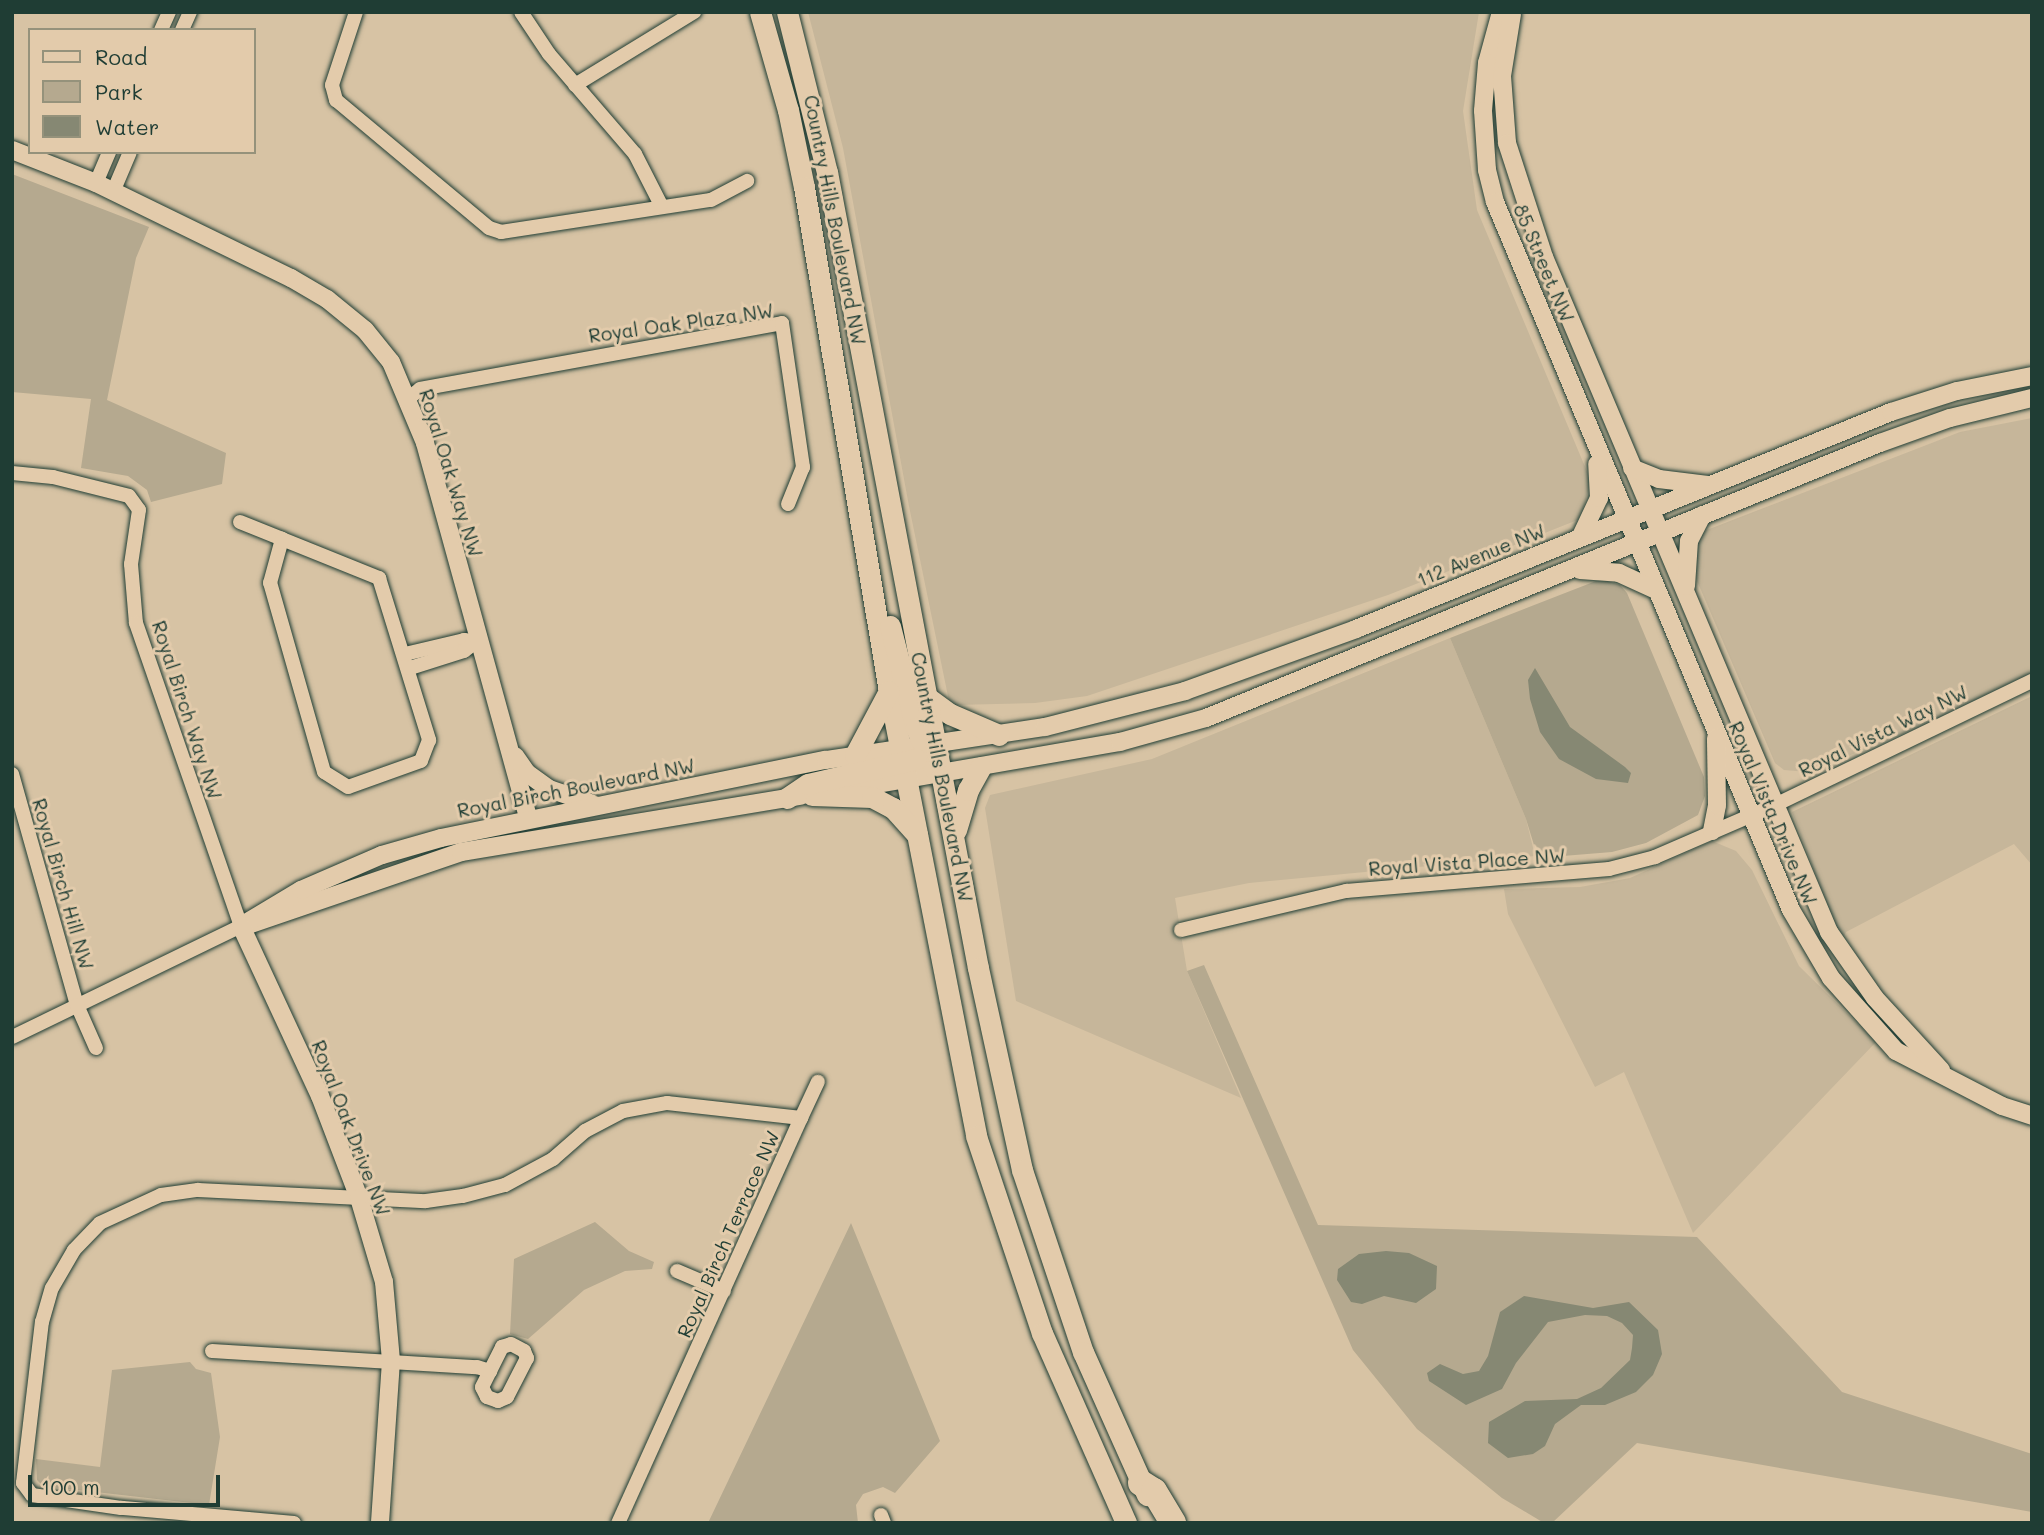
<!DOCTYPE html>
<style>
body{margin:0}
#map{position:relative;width:2044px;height:1535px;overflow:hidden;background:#d7c3a4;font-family:Mali,sans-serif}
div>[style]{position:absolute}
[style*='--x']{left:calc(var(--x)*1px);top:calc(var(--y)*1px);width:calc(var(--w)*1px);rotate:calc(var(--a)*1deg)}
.built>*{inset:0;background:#c6b69a}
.green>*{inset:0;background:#b5a98f}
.water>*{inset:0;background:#868873}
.roads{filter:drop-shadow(0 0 2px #1f3d34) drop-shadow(0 0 2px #1f3d34)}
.minor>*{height:14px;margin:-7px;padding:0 7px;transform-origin:7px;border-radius:7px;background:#e3cbab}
.tertiary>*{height:18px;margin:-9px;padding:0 9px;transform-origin:9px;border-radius:9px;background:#e3cbab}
.secondary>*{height:21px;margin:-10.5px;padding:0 10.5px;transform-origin:10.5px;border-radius:10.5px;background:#e3cbab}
.motorway>*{height:26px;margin:-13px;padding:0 13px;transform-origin:13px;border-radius:13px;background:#e3cbab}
span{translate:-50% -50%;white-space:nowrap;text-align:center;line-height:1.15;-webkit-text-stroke:6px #e3cbab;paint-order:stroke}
.street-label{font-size:19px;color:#1f3d34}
.frame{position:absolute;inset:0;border:14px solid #1f3d34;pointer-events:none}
.legend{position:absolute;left:28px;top:28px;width:228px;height:126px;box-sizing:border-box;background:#e3cbab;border:2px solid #95927b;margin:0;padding:9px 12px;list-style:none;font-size:21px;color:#1f3d34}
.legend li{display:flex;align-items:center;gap:14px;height:35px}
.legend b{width:35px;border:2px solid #95927b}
.scale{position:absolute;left:28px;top:1475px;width:192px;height:32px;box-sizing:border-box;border:4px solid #1f3d34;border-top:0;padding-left:9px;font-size:21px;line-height:24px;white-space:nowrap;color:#1f3d34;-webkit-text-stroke:5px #e3cbab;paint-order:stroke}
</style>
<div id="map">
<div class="built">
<i style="clip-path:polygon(808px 12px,1479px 12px,1463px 111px,1477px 210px,1591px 481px,1580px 519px,1388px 595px,1087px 696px,1035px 703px,954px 705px,949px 701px,909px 506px,843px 148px)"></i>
<i style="clip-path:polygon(2032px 418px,2032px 682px,1808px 772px,1784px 770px,1775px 763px,1694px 574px,1692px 551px,1699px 533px,1960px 432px)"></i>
<i style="clip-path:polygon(1450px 638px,1526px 819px,1535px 856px,1249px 883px,1175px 898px,1187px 971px,1241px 1098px,1016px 1001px,985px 808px,990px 795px,1152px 759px)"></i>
<i style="clip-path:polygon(2032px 696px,2032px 865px,2014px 844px,1846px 932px,1841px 942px,1792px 812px)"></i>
<i style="clip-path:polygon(1712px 841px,1736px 851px,1752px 870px,1799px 966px,1876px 1042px,1693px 1233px,1624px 1072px,1595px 1087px,1508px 914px,1504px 889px,1580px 887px,1630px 878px)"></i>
</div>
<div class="green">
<i style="clip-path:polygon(12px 174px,149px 227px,136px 258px,107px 400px,226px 453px,222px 484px,151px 502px,147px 490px,128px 476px,81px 468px,91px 399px,12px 392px)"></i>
<i style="clip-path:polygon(1601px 579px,1620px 585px,1627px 593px,1704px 777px,1705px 796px,1698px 815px,1646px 843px,1612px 852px,1538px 858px,1526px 819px,1450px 638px)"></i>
<i style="clip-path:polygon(1204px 965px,1318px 1225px,1697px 1237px,1842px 1392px,2032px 1454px,2032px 1512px,1637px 1443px,1552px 1523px,1544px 1523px,1502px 1498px,1417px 1429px,1353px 1350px,1187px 971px)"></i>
<i style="clip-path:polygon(595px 1222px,629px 1251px,654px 1262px,652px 1269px,625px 1271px,584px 1290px,528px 1339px,510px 1334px,514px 1259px)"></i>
<i style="clip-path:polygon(851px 1223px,940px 1441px,895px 1493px,883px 1487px,863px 1494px,856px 1505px,858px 1523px,708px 1523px)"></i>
<i style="clip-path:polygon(190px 1362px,196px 1369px,211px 1373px,220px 1437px,209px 1505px,43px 1486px,37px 1480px,36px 1459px,100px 1467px,112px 1370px)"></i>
</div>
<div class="water">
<i style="clip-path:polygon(1535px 668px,1570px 727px,1625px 767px,1631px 773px,1628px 783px,1596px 779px,1559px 759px,1540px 732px,1530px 699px,1528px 680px)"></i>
<i style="clip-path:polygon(1386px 1251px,1409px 1253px,1437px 1266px,1436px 1289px,1416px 1303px,1384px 1296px,1362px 1304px,1351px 1302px,1337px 1280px,1338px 1269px,1359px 1254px)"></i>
<i style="clip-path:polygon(1524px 1296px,1593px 1308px,1629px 1302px,1658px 1330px,1662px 1354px,1653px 1375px,1636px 1392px,1605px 1405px,1581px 1405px,1555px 1424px,1545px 1446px,1533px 1454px,1508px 1458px,1488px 1443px,1489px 1422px,1525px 1401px,1577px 1399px,1601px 1388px,1630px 1360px,1632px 1348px,1633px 1335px,1622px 1323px,1607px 1316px,1585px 1315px,1548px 1322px,1516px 1363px,1502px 1389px,1466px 1405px,1429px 1381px,1427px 1373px,1440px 1364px,1463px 1374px,1479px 1371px,1488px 1356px,1500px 1312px)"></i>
</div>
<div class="roads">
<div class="minor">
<i style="--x:356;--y:12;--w:77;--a:108.2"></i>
<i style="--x:332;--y:85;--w:16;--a:75"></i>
<i style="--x:336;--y:100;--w:199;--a:39.9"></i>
<i style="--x:489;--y:228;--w:13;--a:18"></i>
<i style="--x:501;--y:232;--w:212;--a:-8.7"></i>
<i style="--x:711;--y:200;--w:41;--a:-27.8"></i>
<i style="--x:521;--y:12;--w:50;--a:56.3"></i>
<i style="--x:549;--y:54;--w:132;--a:49.3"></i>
<i style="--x:635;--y:154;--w:57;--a:63"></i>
<i style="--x:161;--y:30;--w:20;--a:-66"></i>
<i style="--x:182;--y:30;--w:20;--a:-66"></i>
<i style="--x:575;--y:85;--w:140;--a:-31.5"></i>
<i style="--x:96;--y:183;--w:34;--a:-67"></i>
<i style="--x:113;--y:192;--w:43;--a:-67"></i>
<i style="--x:409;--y:398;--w:14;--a:-39"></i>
<i style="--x:420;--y:389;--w:368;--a:-10.3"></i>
<i style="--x:782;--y:323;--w:146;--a:81.7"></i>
<i style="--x:803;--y:467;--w:40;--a:112"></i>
<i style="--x:12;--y:473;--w:41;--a:5.6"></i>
<i style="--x:53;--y:477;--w:78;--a:14"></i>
<i style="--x:129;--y:496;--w:17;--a:54"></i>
<i style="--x:139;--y:510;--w:55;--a:98.4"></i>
<i style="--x:131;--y:564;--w:59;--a:85.2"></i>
<i style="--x:136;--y:623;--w:321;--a:70.9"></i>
<i style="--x:241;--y:926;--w:254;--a:154.1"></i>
<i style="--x:240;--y:522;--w:45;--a:22"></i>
<i style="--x:282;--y:539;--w:105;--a:21.9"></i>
<i style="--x:379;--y:578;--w:170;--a:72.8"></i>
<i style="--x:429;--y:740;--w:22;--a:111"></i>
<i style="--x:421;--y:761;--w:77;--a:160.4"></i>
<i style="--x:348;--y:787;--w:28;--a:-148"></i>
<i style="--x:324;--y:772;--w:197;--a:-105.9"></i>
<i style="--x:270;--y:583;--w:46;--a:-74.7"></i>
<i style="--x:405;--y:654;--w:61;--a:-13.3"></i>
<i style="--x:464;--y:640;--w:12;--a:9"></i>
<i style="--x:410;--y:668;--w:57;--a:-17.5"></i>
<i style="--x:464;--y:651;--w:15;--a:-37"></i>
<i style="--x:12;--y:774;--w:240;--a:74.3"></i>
<i style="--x:77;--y:1005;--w:47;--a:66.2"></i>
<i style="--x:1181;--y:930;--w:170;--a:-13.3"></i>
<i style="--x:1346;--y:891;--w:264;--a:-4.8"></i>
<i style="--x:1609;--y:869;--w:48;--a:-14.6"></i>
<i style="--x:1655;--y:857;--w:129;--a:-23.4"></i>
<i style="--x:1773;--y:806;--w:288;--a:-25.8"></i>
<i style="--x:801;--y:1118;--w:40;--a:-65"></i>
<i style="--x:677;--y:1271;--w:51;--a:23.1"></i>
<i style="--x:511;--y:1344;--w:15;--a:28"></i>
<i style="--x:524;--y:1351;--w:8;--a:67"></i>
<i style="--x:527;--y:1358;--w:44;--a:117.1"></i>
<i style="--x:507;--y:1397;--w:10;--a:156"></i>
<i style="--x:498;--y:1401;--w:12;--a:-160"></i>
<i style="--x:487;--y:1397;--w:11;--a:-117"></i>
<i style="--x:482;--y:1387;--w:45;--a:-63.4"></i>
<i style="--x:502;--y:1347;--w:9;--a:-18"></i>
<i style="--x:212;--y:1351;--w:265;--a:3.5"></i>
<i style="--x:477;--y:1367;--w:14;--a:17"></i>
<i style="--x:881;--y:1515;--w:9;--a:69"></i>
<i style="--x:294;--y:1523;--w:174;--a:-175"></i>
<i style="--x:121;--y:1508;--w:90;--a:-171.7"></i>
<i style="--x:32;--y:1495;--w:15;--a:-127"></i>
<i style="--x:23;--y:1483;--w:162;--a:-83.3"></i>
<i style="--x:42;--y:1322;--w:35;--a:-74"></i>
<i style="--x:52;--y:1288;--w:44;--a:-59.9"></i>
<i style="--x:74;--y:1250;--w:37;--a:-46"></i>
<i style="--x:100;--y:1223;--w:67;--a:-24.7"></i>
<i style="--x:161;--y:1195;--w:37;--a:-8"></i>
<i style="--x:198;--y:1190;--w:228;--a:2.8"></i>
<i style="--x:426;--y:1201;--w:37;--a:-8"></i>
<i style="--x:463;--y:1196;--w:43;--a:-14.7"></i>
<i style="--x:505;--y:1185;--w:55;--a:-28.4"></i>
<i style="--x:553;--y:1159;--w:43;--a:-41.2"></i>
<i style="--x:585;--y:1131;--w:43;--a:-27.8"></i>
<i style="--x:623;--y:1111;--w:45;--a:-10.3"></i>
<i style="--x:667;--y:1103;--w:135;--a:6.4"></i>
<i style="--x:801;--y:1118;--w:444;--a:114.3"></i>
</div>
<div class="tertiary">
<i style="--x:1501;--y:12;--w:53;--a:105.4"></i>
<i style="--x:1487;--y:63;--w:48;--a:94.8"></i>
<i style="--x:1483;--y:111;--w:59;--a:86.1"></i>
<i style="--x:1487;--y:170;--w:33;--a:76"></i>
<i style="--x:1495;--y:202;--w:767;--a:67.31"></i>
<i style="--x:1791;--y:910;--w:79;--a:59.5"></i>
<i style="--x:1831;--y:978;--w:98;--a:48.3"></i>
<i style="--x:1896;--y:1051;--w:119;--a:27.4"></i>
<i style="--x:2002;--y:1106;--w:32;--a:18"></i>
<i style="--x:1512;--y:14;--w:63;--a:99.2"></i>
<i style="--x:1502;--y:76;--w:67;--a:85.7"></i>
<i style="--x:1507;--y:143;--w:120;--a:72"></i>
<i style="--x:1544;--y:257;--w:733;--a:67.11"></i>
<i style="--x:1829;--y:932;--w:80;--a:55.1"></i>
<i style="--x:1875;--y:998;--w:98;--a:47.5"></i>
<i style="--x:12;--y:150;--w:90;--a:21.4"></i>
<i style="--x:96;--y:183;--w:217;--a:26"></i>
<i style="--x:291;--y:278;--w:42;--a:30.3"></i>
<i style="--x:327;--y:299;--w:49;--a:39.2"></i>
<i style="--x:365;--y:330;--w:41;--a:50.9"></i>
<i style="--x:391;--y:362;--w:88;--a:67.2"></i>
<i style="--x:425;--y:443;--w:389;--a:74.6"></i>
<i style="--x:1632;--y:468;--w:29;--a:22"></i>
<i style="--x:1659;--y:479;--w:49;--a:7"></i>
<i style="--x:1581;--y:536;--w:42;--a:-64.7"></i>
<i style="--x:1599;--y:498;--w:34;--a:-93"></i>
<i style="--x:1580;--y:570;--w:39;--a:4"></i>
<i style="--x:1619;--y:573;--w:41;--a:24.7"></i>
<i style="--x:1686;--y:586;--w:45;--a:-86.2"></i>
<i style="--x:1689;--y:541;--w:29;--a:-63"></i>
<i style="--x:515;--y:756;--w:21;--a:55"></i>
<i style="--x:527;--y:773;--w:27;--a:36"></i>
<i style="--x:549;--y:789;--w:46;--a:18.8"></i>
<i style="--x:842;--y:790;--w:282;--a:-9.8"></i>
<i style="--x:1120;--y:742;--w:89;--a:-15.6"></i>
<i style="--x:1206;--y:718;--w:728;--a:-22.2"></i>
<i style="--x:1880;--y:443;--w:74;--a:-19.7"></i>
<i style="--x:1950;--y:418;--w:84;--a:-13.7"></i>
<i style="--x:1712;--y:831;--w:26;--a:-79"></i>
<i style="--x:1717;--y:805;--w:67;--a:-90.9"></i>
<i style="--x:248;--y:925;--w:225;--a:-18.9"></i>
<i style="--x:461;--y:852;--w:345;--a:-9.4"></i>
<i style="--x:241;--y:926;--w:70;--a:-31"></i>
<i style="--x:301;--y:890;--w:88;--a:-23.4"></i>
<i style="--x:382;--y:855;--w:61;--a:-16.1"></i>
<i style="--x:441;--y:838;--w:393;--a:-11.5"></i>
<i style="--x:826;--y:760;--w:221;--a:-8.6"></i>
<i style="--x:1045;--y:727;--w:145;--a:-14.4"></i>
<i style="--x:1185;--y:691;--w:182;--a:-19.9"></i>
<i style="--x:1356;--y:629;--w:577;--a:-22.08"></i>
<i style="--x:1891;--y:412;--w:69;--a:-17.7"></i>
<i style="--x:1957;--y:391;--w:76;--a:-11.3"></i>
<i style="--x:241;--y:926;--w:187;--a:65.1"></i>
<i style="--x:320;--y:1096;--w:109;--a:69.1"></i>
<i style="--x:359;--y:1198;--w:88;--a:73.4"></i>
<i style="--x:384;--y:1282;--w:79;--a:84.9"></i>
<i style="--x:391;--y:1361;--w:162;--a:93.9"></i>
</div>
<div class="secondary">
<i style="--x:760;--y:12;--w:102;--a:74.1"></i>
<i style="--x:788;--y:110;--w:79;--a:78.3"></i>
<i style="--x:804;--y:187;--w:511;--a:80.43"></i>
<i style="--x:889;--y:691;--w:453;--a:78.9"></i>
<i style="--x:976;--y:1136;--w:208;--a:71.5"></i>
<i style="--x:1042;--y:1333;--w:208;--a:66.1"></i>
<i style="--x:787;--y:12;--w:165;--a:76"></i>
<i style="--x:827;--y:172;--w:810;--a:79.26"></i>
<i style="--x:978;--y:968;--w:207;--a:77.7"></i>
<i style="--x:1022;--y:1170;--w:192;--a:71.5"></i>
<i style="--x:1083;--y:1352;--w:157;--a:65.9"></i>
<i style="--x:890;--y:626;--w:105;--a:75.7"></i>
<i style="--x:916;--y:728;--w:44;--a:65.8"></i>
<i style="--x:928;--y:698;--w:27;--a:36"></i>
<i style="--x:950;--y:714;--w:53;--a:23.2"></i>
<i style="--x:855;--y:755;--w:72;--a:-62"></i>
<i style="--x:812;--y:795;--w:60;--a:1.9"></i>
<i style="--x:872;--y:797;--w:24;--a:28"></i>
<i style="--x:893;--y:808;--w:36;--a:48"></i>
<i style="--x:787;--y:798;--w:25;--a:-34"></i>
<i style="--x:808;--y:784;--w:111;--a:-13"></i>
<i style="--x:956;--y:830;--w:42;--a:-73.3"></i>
<i style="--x:968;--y:790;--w:26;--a:-61"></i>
</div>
<div class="motorway">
<i style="--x:1141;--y:1483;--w:15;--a:32"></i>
<i style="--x:1154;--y:1491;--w:37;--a:59"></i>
</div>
</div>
<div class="street-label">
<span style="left:835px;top:220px;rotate:79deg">Country Hills Boulevard NW</span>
<span style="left:1544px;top:263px;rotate:67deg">85 Street NW</span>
<span style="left:681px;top:323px;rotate:-8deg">Royal Oak Plaza NW</span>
<span style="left:451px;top:473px;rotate:73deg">Royal Oak Way NW</span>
<span style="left:1481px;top:555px;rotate:-22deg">112 Avenue NW</span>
<span style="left:187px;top:710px;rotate:72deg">Royal Birch Way NW</span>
<span style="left:1883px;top:731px;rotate:-26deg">Royal Vista Way NW</span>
<span style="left:942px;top:777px;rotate:79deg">Country Hills Boulevard NW</span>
<span style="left:576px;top:788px;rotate:-11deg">Royal Birch Boulevard NW</span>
<span style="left:1773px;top:813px;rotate:67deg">Royal Vista Drive NW</span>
<span style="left:1467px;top:862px;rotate:-4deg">Royal Vista Place NW</span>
<span style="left:63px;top:884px;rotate:74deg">Royal Birch Hill NW</span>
<span style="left:351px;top:1128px;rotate:69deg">Royal Oak Drive NW</span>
<span style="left:728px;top:1234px;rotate:-66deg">Royal Birch Terrace NW</span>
</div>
<div class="frame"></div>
<ul class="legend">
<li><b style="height:9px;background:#e3cbab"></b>Road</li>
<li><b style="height:19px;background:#b5a98f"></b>Park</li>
<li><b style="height:19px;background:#868873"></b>Water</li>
</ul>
<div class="scale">100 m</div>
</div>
